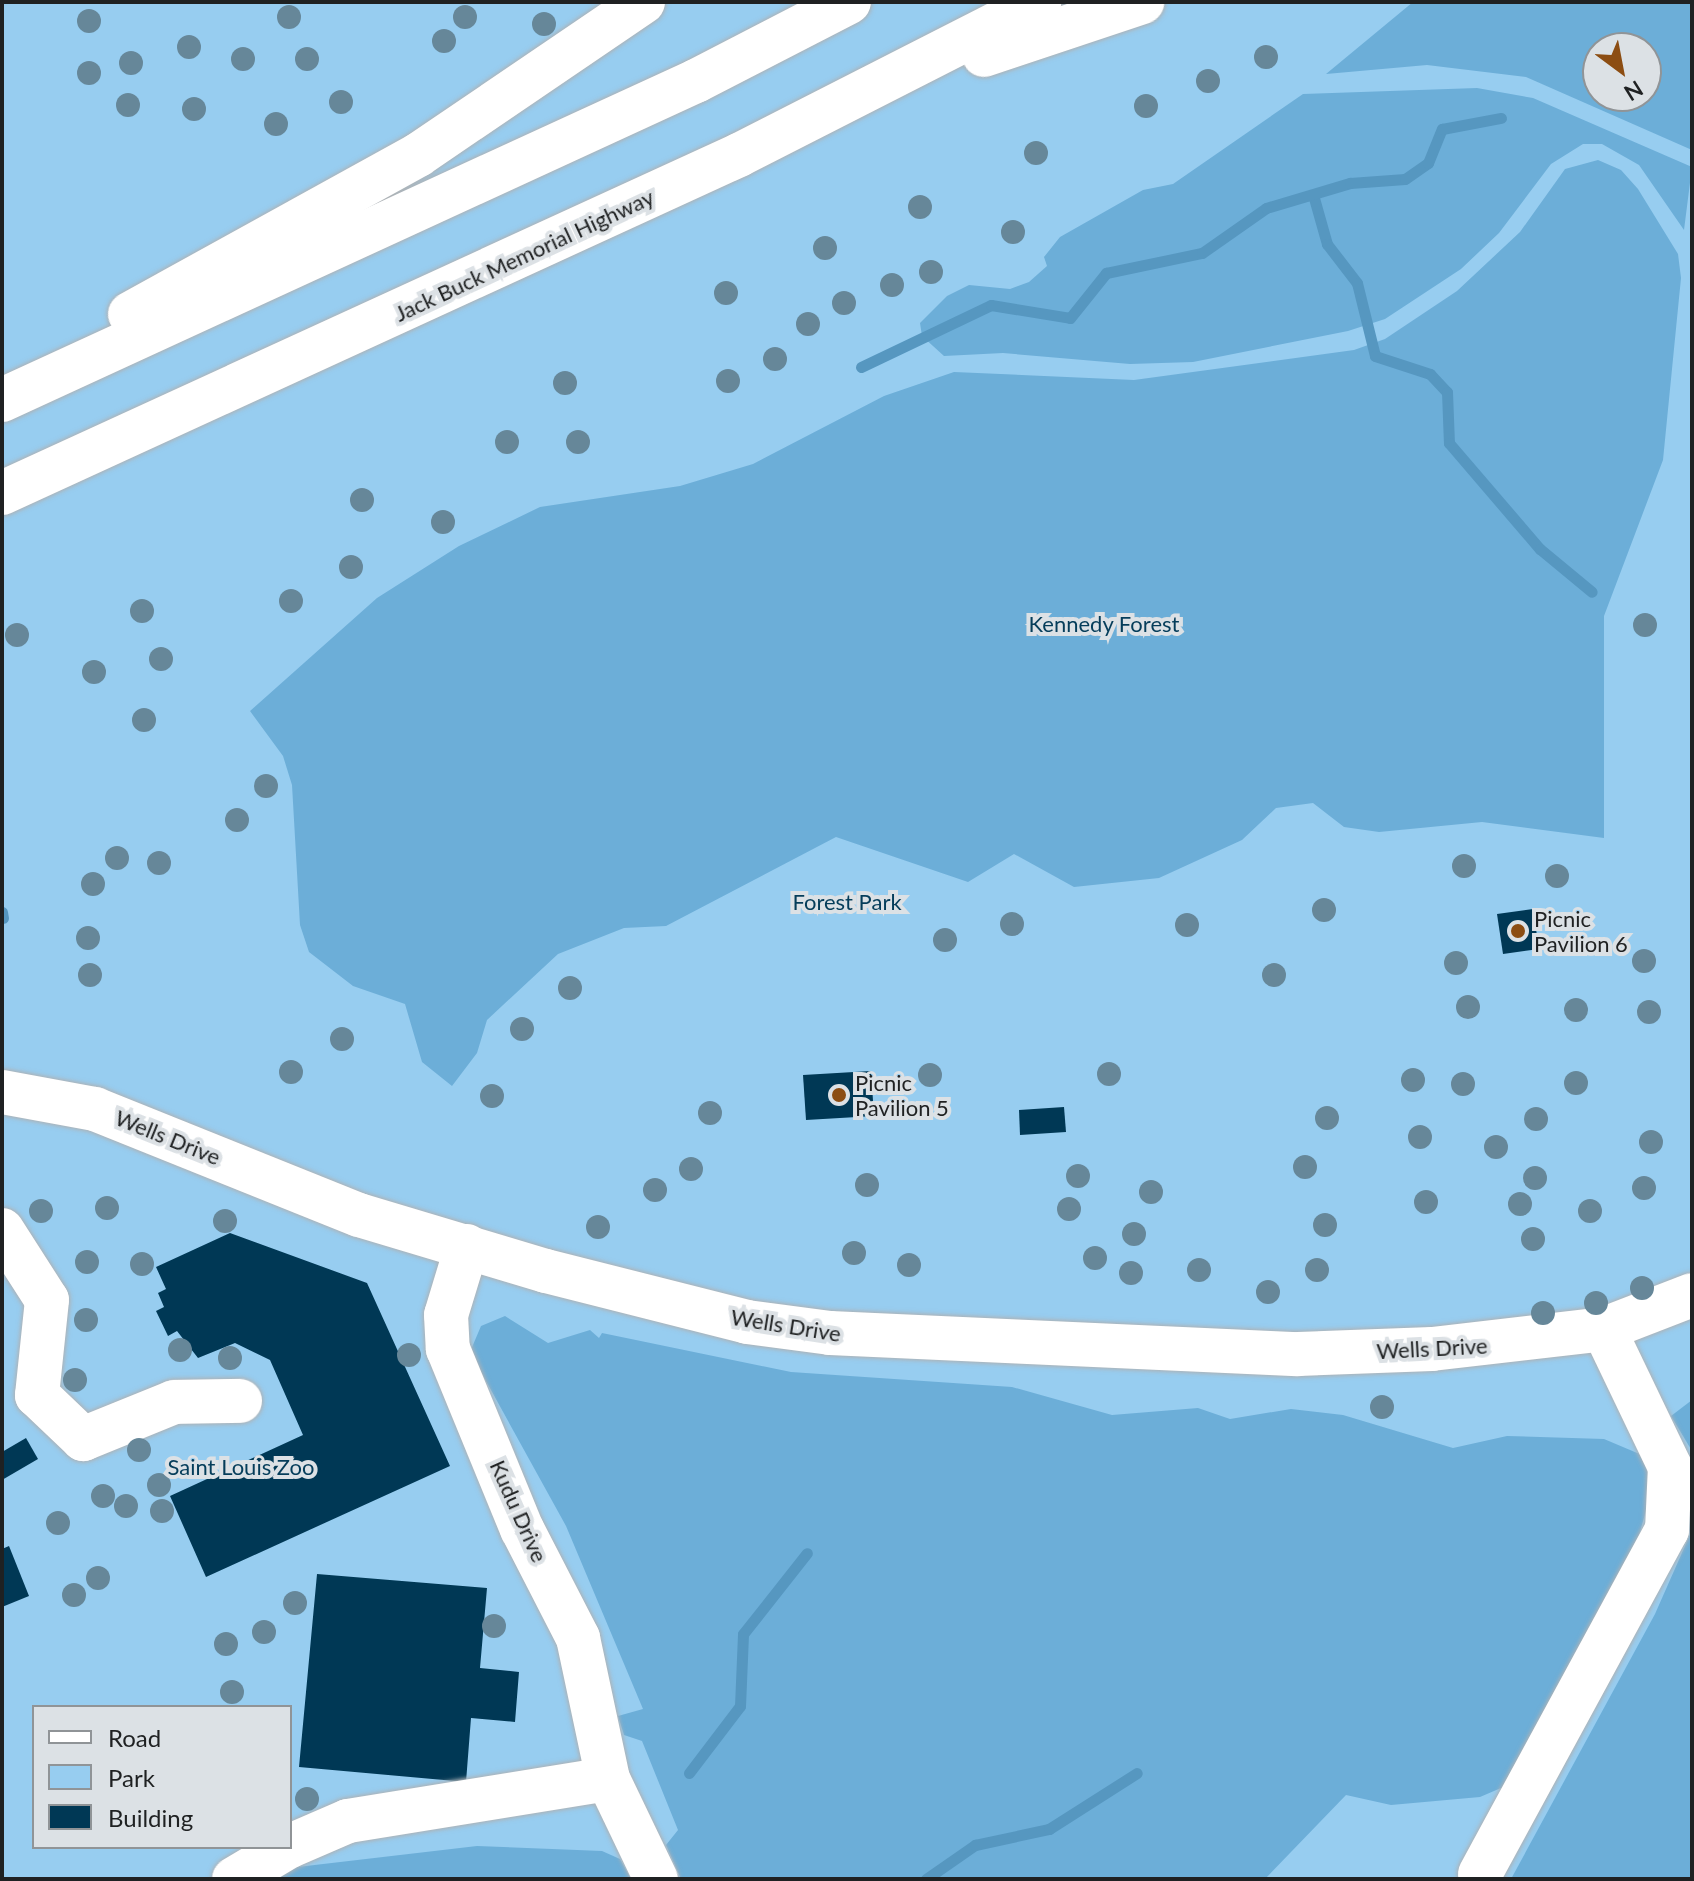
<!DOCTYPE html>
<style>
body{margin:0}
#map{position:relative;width:1694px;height:1881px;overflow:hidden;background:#dce1e5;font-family:Lato,sans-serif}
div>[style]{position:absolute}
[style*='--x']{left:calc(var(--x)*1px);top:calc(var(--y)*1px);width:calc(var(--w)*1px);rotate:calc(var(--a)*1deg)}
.green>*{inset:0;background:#97cdf0}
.forest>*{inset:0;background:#6caed8}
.stream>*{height:11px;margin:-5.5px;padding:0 5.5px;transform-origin:5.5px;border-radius:5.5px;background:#5697c0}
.building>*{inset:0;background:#003855}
.roads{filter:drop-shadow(0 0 2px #adb2b6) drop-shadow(0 0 2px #adb2b6)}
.minor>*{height:44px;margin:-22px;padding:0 22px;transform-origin:22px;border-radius:22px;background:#fff}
.highway>*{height:44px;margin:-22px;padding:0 22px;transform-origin:22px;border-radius:22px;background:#fff}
.trees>*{width:24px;height:24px;margin:-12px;border-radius:50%;background:#668799}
.dots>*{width:22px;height:22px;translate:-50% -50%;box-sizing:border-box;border:4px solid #dce1e5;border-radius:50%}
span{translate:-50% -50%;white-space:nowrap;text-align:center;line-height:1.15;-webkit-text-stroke:8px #dce1e5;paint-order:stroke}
.street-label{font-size:22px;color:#1f2122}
.park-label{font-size:22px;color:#053d5a}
.poi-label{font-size:22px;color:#1f2122}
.left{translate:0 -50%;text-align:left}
.frame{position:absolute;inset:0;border:4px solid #1f2122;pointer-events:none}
.legend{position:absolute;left:32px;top:1705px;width:260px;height:144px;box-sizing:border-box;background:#dce1e5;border:2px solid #909497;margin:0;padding:10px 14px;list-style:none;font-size:24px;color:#1f2122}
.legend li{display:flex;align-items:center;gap:16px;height:40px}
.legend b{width:40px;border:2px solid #909497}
.north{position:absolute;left:1582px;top:32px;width:80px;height:80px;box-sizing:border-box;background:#dce1e5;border:2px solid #909497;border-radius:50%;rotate:148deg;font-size:22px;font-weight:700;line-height:32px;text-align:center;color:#1f2122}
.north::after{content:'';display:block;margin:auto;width:28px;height:36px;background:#8c4d12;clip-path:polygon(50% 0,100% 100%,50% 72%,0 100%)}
</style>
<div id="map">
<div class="green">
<i style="clip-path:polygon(evenodd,2px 2px,1692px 2px,1692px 1879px,2px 1879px,2px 2px,1598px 48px,1646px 48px,1646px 96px,1598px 96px,1598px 48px,2px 2px,34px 1707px,290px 1707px,290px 1847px,34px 1847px,34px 1707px)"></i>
</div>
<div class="forest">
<i style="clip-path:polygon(evenodd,1413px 2px,1692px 2px,1692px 150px,1526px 77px,1427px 65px,1326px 74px,1413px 2px,1598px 48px,1646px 48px,1646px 96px,1598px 96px,1598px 48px)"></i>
<i style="clip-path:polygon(1477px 88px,1533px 98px,1692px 167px,1684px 230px,1639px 165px,1602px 144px,1583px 144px,1551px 164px,1499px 233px,1461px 269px,1385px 319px,1348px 331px,1193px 362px,1130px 364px,1003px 353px,944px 356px,922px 336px,920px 323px,947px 296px,969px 285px,1010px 289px,1029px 282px,1047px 266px,1044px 257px,1060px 237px,1143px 190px,1173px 184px,1303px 94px)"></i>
<i style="clip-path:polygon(1598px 160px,1621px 170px,1638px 189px,1678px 254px,1681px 278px,1663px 460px,1604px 616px,1604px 838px,1482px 822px,1379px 832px,1344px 827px,1313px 803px,1276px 808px,1242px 840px,1159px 878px,1074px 887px,1014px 854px,968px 882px,836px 837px,666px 926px,624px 928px,558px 954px,487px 1020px,477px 1053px,452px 1086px,422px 1062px,405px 1004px,353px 986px,309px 952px,300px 925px,292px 785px,283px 756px,250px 711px,377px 598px,459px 546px,540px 507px,680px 486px,753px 464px,884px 396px,954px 372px,1134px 380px,1354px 350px,1385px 339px,1457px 291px,1520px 232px,1565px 169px)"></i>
<i style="clip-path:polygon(505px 1316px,548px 1343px,590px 1330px,599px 1338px,602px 1333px,791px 1372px,1012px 1387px,1112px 1415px,1198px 1408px,1230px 1419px,1291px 1409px,1343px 1415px,1453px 1448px,1507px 1436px,1604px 1439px,1649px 1458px,1647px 1507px,1638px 1539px,1508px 1785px,1480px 1797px,1391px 1805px,1346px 1795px,1265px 1879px,681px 1879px,666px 1845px,678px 1830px,642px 1741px,624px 1735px,618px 1716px,643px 1709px,566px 1526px,470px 1352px,481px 1326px)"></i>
<i style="clip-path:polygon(1692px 1400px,1692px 1451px,1671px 1416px)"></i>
<i style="clip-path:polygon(1692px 1530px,1692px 1879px,1511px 1879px,1655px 1614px)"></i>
<i style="clip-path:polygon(477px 1846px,602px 1851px,620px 1859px,631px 1879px,258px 1879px,289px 1868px)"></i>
</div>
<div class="stream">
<i style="--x:1314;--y:198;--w:48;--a:74.2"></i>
<i style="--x:1327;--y:244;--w:49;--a:52.4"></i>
<i style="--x:1357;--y:283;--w:75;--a:76.1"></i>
<i style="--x:1375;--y:356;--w:58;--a:18.1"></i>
<i style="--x:1430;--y:374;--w:25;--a:47"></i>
<i style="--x:1447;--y:392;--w:51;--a:87.8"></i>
<i style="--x:1449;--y:443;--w:140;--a:49.4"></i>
<i style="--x:1540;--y:549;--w:67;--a:39.6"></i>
<i style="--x:861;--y:367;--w:144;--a:-25.5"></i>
<i style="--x:991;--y:305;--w:80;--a:9.3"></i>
<i style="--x:1070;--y:318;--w:58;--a:-51.3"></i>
<i style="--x:1106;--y:273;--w:98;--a:-11.8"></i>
<i style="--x:1202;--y:253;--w:78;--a:-35.1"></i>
<i style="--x:1266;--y:208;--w:88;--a:-16.6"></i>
<i style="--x:1350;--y:183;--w:55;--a:-4.2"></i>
<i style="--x:1405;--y:179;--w:28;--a:-35"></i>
<i style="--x:1428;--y:163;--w:37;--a:-68"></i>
<i style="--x:1442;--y:129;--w:60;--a:-10.6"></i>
<i style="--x:2;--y:912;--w:6;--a:81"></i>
<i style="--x:689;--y:1773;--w:84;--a:-52.7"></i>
<i style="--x:740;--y:1706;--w:72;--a:-87.6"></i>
<i style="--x:743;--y:1634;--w:103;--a:-51.7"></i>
<i style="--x:926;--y:1879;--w:60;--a:-34.8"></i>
<i style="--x:975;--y:1845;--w:76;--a:-12.2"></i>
<i style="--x:1049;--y:1829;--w:104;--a:-32.5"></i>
</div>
<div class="building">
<i style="clip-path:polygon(1533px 909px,1539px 949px,1503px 954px,1497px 914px)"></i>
<i style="clip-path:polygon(871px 1071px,874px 1116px,806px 1120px,803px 1075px)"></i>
<i style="clip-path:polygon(1064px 1107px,1066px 1132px,1020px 1135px,1019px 1110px)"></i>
<i style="clip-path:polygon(230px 1233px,367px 1283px,450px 1466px,206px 1577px,170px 1496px,303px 1435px,270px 1360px,235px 1343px,198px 1358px,177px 1331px,168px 1336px,156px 1311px,164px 1307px,158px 1293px,166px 1289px,156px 1267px)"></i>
<i style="clip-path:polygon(26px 1438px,38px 1459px,2px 1480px,2px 1452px)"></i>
<i style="clip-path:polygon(9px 1546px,29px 1596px,2px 1607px,2px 1549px)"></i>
<i style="clip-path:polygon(317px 1574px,487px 1588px,480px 1668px,519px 1672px,515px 1722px,471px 1718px,466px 1782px,299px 1767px)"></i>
</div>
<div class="roads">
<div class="minor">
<i style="--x:2;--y:1092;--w:95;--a:10.4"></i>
<i style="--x:95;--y:1109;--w:284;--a:21.9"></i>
<i style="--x:359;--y:1215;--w:195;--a:16.7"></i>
<i style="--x:546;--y:1271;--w:207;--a:14.2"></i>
<i style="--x:747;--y:1322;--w:84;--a:7.5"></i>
<i style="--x:830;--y:1333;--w:468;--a:2.6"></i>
<i style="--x:1298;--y:1354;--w:134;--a:-2.1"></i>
<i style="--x:1432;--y:1349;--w:173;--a:-6.6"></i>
<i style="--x:1604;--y:1329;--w:94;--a:-21.1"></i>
<i style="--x:2;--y:1230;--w:83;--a:57.3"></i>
<i style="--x:47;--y:1300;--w:96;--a:96"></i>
<i style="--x:37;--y:1395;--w:64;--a:43.7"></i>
<i style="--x:83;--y:1439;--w:98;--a:-22.1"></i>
<i style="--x:174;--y:1402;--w:66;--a:-0.9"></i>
<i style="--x:467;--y:1246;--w:72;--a:106.9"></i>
<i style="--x:446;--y:1315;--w:34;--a:87"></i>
<i style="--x:448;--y:1349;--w:195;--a:67.7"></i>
<i style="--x:522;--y:1529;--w:123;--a:62.8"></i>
<i style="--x:578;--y:1638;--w:144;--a:78"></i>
<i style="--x:608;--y:1779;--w:111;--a:64.4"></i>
<i style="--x:290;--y:1846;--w:63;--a:-23.3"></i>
<i style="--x:348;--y:1821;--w:263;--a:-9.2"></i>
<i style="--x:1480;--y:1874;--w:392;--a:-61.5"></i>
<i style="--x:1667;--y:1530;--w:63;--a:-87.3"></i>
<i style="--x:1670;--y:1467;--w:153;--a:-115.6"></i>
<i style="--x:234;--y:1879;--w:63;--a:-30.7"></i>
</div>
<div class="highway">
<i style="--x:984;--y:55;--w:167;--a:-18.5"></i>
<i style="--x:130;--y:314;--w:329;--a:-28.9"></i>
<i style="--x:418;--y:155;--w:272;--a:-34.2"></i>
<i style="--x:2;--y:400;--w:764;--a:-24.69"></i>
<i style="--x:696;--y:81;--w:172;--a:-27.3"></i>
<i style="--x:2;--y:493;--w:811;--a:-24.64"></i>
<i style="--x:739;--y:155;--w:337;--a:-27"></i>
</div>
</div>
<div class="trees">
<i style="left:289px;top:17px"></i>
<i style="left:465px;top:17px"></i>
<i style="left:89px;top:21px"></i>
<i style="left:544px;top:24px"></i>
<i style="left:444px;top:41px"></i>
<i style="left:189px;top:47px"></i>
<i style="left:1266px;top:57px"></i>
<i style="left:243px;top:59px"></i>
<i style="left:307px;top:59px"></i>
<i style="left:131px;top:63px"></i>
<i style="left:89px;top:73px"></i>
<i style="left:1208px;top:81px"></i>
<i style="left:341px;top:102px"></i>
<i style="left:128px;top:105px"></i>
<i style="left:1146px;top:106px"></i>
<i style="left:194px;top:109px"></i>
<i style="left:276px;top:124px"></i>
<i style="left:1036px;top:153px"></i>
<i style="left:920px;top:207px"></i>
<i style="left:1013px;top:232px"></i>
<i style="left:825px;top:248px"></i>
<i style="left:931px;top:272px"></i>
<i style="left:892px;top:285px"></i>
<i style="left:726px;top:293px"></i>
<i style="left:844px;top:303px"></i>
<i style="left:808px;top:324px"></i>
<i style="left:775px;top:359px"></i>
<i style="left:728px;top:381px"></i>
<i style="left:565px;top:383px"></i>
<i style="left:507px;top:442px"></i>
<i style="left:578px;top:442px"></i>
<i style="left:362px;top:500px"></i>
<i style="left:443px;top:522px"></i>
<i style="left:351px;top:567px"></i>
<i style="left:291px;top:601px"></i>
<i style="left:142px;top:611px"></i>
<i style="left:1645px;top:625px"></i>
<i style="left:17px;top:635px"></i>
<i style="left:161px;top:659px"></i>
<i style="left:94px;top:672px"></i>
<i style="left:144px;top:720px"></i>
<i style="left:266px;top:786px"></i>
<i style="left:237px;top:820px"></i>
<i style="left:117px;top:858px"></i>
<i style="left:159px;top:863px"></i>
<i style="left:1464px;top:866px"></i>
<i style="left:1557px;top:876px"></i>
<i style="left:93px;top:884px"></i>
<i style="left:1324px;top:910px"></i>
<i style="left:1012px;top:924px"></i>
<i style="left:1187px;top:925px"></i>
<i style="left:88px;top:938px"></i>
<i style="left:945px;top:940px"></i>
<i style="left:1644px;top:961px"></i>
<i style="left:1456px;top:963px"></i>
<i style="left:90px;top:975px"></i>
<i style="left:1274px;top:975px"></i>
<i style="left:570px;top:988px"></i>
<i style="left:1468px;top:1007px"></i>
<i style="left:1576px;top:1010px"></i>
<i style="left:1649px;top:1012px"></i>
<i style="left:522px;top:1029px"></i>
<i style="left:342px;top:1039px"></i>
<i style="left:291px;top:1072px"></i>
<i style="left:1109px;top:1074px"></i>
<i style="left:930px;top:1075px"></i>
<i style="left:1413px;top:1080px"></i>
<i style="left:1576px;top:1083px"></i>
<i style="left:1463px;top:1084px"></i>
<i style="left:492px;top:1096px"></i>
<i style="left:710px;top:1113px"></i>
<i style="left:1327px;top:1118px"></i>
<i style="left:1536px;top:1119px"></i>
<i style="left:1420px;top:1137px"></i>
<i style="left:1651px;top:1142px"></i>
<i style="left:1496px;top:1147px"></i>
<i style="left:1305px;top:1167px"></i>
<i style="left:691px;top:1169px"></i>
<i style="left:1078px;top:1176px"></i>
<i style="left:1535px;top:1178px"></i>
<i style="left:867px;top:1185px"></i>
<i style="left:1644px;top:1188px"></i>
<i style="left:655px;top:1190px"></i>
<i style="left:1151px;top:1192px"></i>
<i style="left:1426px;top:1202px"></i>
<i style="left:1520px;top:1204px"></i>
<i style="left:107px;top:1208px"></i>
<i style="left:1069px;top:1209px"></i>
<i style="left:41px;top:1211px"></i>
<i style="left:1590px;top:1211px"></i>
<i style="left:225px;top:1221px"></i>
<i style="left:1325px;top:1225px"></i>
<i style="left:598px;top:1227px"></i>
<i style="left:1134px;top:1234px"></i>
<i style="left:1533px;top:1239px"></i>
<i style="left:854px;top:1253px"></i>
<i style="left:1095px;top:1258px"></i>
<i style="left:87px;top:1262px"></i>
<i style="left:142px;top:1264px"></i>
<i style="left:909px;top:1265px"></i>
<i style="left:1199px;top:1270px"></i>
<i style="left:1317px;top:1270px"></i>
<i style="left:1131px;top:1273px"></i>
<i style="left:1642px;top:1288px"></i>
<i style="left:1268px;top:1292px"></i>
<i style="left:1596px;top:1303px"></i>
<i style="left:1543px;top:1313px"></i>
<i style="left:86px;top:1320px"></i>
<i style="left:180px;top:1350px"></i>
<i style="left:409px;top:1355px"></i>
<i style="left:230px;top:1358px"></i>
<i style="left:75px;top:1380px"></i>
<i style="left:1382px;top:1407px"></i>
<i style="left:139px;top:1450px"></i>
<i style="left:159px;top:1485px"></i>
<i style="left:103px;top:1496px"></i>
<i style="left:126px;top:1506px"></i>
<i style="left:162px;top:1511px"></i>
<i style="left:58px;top:1523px"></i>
<i style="left:98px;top:1578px"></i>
<i style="left:74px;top:1595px"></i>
<i style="left:295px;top:1603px"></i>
<i style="left:494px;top:1626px"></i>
<i style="left:264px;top:1632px"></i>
<i style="left:226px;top:1644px"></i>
<i style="left:232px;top:1692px"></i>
<i style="left:307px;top:1799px"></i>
</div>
<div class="dots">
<i style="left:1518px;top:931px;background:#8c4d12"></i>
<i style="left:839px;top:1095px;background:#8c4d12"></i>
</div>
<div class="street-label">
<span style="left:524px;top:255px;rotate:-25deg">Jack Buck Memorial Highway</span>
<span style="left:168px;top:1137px;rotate:22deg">Wells Drive</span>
<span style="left:786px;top:1325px;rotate:9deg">Wells Drive</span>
<span style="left:1432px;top:1348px;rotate:-3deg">Wells Drive</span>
<span style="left:519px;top:1511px;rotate:66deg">Kudu Drive</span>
</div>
<div class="park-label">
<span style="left:1104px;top:624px">Kennedy Forest</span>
<span style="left:847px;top:902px">Forest Park</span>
<span style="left:241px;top:1467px">Saint Louis Zoo</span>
</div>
<div class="poi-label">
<span class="left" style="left:1534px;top:931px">Picnic<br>Pavilion 6</span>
<span class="left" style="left:855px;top:1095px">Picnic<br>Pavilion 5</span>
</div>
<div class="frame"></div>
<ul class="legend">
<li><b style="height:10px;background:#fff"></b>Road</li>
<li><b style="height:22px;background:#97cdf0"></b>Park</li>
<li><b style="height:22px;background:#003855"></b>Building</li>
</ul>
<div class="north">N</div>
</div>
